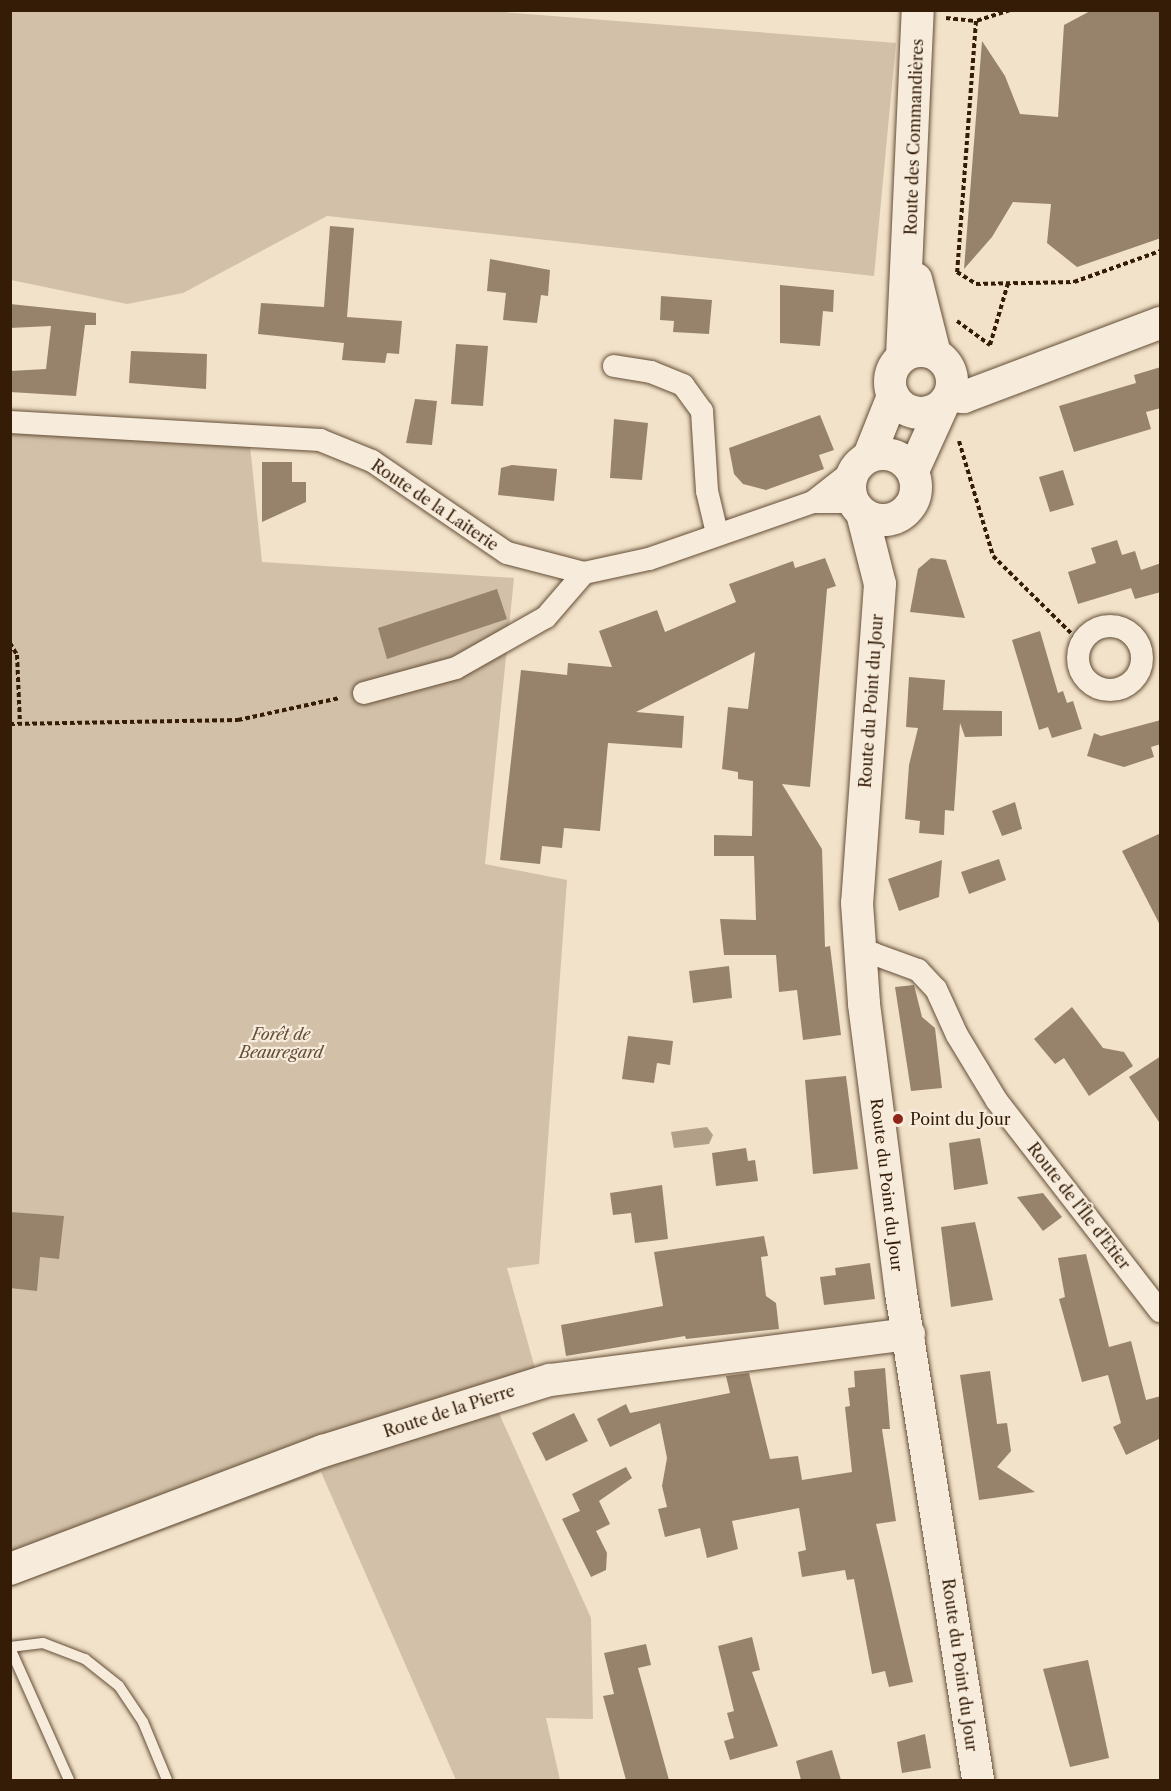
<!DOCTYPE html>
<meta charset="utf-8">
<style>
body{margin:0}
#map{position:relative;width:1171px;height:1791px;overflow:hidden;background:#f2e2c9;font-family:"Libre Caslon Text",serif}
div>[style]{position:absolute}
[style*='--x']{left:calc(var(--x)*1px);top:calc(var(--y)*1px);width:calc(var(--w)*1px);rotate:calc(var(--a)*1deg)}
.green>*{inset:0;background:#d2c0a8}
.water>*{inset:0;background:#b19f87}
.building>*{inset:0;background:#97836b}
.path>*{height:4px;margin-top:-2px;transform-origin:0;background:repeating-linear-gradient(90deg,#341c06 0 4.5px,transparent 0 7.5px)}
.roads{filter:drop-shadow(0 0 2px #644e37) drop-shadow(0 0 2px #644e37)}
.lane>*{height:10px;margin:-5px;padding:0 5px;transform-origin:5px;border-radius:5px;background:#f7ecdc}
.street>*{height:22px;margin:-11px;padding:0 11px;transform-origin:11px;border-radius:11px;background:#f7ecdc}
.street>.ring{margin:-11px;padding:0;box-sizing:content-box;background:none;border:22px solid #f7ecdc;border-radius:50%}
.secondary>*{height:32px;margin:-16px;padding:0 16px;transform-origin:16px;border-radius:16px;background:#f7ecdc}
.secondary>.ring{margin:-16px;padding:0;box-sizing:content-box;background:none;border:32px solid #f7ecdc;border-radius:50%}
.dots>*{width:16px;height:16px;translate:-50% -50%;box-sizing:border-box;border:3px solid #f7ecdc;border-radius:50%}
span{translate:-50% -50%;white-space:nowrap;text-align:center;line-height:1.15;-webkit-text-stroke:4.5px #f7ecdc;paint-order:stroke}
.street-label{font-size:16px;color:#341c06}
.park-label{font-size:16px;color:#634d37;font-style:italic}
.poi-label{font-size:16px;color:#341c06}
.left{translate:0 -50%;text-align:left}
.frame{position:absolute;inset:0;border:12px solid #341c06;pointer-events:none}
</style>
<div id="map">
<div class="green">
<i style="clip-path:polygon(490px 11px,896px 43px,874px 276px,327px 216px,183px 293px,127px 304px,11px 280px,11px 11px)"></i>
<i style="clip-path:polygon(10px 422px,249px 436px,262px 562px,514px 578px,485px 864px,567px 880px,539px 1264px,507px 1268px,536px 1372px,485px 1382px,591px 1618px,593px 1719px,546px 1718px,560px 1780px,456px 1780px,321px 1472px,11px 1587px)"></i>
</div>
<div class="water">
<i style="clip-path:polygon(707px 1127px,713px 1135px,709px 1144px,674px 1148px,671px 1132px)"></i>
</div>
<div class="building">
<i style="clip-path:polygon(1092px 10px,1161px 10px,1161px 238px,1077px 267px,1047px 243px,1051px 204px,1013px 202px,992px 237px,964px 269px,982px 41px,1005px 76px,1020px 114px,1058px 117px,1064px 25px)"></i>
<i style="clip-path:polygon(330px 226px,354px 228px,347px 317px,402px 321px,399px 354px,387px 353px,385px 363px,342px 360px,344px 343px,258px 334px,261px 303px,324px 307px)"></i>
<i style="clip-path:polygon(490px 259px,550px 270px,548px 296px,541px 295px,537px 323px,503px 320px,506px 293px,487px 291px)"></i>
<i style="clip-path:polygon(780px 285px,834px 290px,833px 312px,823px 311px,820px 346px,780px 343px)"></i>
<i style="clip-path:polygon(661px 296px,712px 300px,709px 334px,673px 332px,674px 321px,660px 320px)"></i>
<i style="clip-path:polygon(10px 304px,96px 313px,96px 325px,85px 325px,76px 396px,10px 392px,10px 371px,46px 369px,51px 326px,10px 328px)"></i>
<i style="clip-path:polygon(456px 344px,488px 346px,483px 406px,451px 404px)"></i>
<i style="clip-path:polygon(131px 351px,207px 354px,206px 389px,129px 383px)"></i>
<i style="clip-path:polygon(1161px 367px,1161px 408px,1146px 412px,1151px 429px,1074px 452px,1059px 406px,1136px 383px,1134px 375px)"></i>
<i style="clip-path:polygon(415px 399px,437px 401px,432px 445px,406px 443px)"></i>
<i style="clip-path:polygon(820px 415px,834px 450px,819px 455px,824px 469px,766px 490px,743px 484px,734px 474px,729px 448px)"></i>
<i style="clip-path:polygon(614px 419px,648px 423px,642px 480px,610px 478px)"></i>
<i style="clip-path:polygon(262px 462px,292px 462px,292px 482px,306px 482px,306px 502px,262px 522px)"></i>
<i style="clip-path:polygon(512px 465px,557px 469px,554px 501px,498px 495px,501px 468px)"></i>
<i style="clip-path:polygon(1063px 470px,1074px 505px,1050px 512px,1039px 477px)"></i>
<i style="clip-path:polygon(1117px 540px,1122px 555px,1135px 551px,1141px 570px,1161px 563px,1161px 592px,1135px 599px,1131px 588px,1078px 604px,1068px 572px,1096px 563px,1091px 548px)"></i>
<i style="clip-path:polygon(825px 558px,836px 586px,827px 589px,810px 787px,782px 784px,822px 849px,825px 947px,830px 946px,841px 1035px,803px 1040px,797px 990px,779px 992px,776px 955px,724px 955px,720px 919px,756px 920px,754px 856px,714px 856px,714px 835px,752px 836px,753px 781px,738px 779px,738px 772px,722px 769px,728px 707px,748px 709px,755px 652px,636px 712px,684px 716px,682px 748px,608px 743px,600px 831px,564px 828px,562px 848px,542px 846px,540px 864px,500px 860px,521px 670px,567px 675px,568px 663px,612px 667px,599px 631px,657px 610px,665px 632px,736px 602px,729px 584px,793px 561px,795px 568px)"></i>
<i style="clip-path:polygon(931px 558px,946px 560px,965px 618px,910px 612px,918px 569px)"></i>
<i style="clip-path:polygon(497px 589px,507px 619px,387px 659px,378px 628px)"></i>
<i style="clip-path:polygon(1040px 631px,1058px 693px,1063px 691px,1067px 703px,1073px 701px,1082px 729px,1052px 738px,1048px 727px,1039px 730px,1012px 640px)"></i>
<i style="clip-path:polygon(909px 677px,945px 680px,943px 710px,1002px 711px,1002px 736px,965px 737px,960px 723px,954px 811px,945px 810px,944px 835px,919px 833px,920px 821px,905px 819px,909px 765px,918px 728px,906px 727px)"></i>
<i style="clip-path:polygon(1161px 720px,1161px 744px,1151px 747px,1154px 757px,1124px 767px,1087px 756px,1094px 733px,1101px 736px)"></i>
<i style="clip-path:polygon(1015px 802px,1022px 829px,1002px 836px,992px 811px)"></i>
<i style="clip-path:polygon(1161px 833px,1161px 927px,1122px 851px)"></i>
<i style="clip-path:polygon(999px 859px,1006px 880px,969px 894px,961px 872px)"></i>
<i style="clip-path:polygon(942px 860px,939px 897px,899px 911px,888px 879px)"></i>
<i style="clip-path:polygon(729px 966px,732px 998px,693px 1003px,689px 971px)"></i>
<i style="clip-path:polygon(914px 985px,922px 1017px,935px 1028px,942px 1088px,911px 1091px,895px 987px)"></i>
<i style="clip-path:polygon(1072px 1007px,1103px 1048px,1124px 1052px,1133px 1066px,1089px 1096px,1064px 1058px,1055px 1064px,1034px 1039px)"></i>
<i style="clip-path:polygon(628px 1036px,673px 1041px,670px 1065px,657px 1063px,654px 1083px,622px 1079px)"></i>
<i style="clip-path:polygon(1161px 1056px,1161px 1125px,1129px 1077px)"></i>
<i style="clip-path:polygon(846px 1076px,858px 1169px,813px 1174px,805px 1080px)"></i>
<i style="clip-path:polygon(980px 1138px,988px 1184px,954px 1190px,949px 1143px)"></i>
<i style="clip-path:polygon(746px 1148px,748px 1161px,755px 1160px,758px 1181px,716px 1186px,712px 1153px)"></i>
<i style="clip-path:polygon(662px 1185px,668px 1239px,635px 1243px,631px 1213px,613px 1215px,610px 1193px)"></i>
<i style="clip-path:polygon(1043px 1193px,1062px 1217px,1043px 1231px,1017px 1197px)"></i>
<i style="clip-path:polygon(10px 1212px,64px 1216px,59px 1259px,40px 1257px,37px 1291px,10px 1288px)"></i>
<i style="clip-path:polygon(975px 1222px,993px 1300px,951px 1307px,941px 1227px)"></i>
<i style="clip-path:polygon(764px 1236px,768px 1256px,761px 1257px,766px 1296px,776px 1303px,779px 1329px,686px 1339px,685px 1336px,566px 1356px,561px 1325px,663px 1306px,654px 1252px)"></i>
<i style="clip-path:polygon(1086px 1254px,1109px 1347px,1131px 1341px,1146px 1400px,1161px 1396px,1161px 1438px,1126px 1455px,1113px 1427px,1121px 1423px,1108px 1375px,1082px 1382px,1059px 1299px,1065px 1297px,1058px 1258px)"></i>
<i style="clip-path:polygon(870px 1263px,875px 1299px,824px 1305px,820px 1277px,836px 1275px,835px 1268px)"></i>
<i style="clip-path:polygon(885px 1368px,890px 1429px,882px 1429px,896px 1521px,876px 1524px,913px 1682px,889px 1687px,885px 1671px,872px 1674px,854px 1579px,847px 1580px,845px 1570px,802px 1577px,798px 1552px,806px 1550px,799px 1508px,732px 1521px,738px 1549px,707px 1558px,700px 1528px,665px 1537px,658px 1509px,667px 1507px,662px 1486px,667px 1458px,660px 1423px,610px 1447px,597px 1419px,626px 1404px,630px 1413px,730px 1393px,726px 1376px,749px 1373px,770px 1459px,798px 1456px,802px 1480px,852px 1472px,845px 1407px,850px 1406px,848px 1388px,855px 1387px,854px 1371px)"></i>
<i style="clip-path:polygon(990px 1371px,997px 1424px,1007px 1423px,1011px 1451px,997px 1467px,1035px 1492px,979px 1500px,960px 1375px)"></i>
<i style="clip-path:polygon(574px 1413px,588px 1441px,546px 1461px,532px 1433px)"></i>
<i style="clip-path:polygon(626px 1467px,632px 1478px,599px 1501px,610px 1524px,596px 1531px,607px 1553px,606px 1570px,591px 1577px,562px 1519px,580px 1511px,572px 1494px)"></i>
<i style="clip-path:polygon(752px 1637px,760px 1670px,752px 1672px,778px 1746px,730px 1760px,724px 1741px,734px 1738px,727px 1713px,734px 1711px,718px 1646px)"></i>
<i style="clip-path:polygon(646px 1644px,651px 1665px,638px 1668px,669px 1780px,626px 1780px,603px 1696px,614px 1694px,604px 1653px)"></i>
<i style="clip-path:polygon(1088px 1660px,1109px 1758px,1070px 1767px,1043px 1669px)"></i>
<i style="clip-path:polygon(925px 1734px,931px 1768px,902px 1773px,897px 1742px)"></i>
<i style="clip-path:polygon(832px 1750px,841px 1780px,801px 1780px,796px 1761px)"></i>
</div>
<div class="path">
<i style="--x:1010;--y:10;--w:36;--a:162"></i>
<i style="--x:976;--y:21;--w:252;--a:94.3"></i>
<i style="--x:957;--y:272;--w:22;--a:32"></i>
<i style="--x:976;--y:284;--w:98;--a:-1.2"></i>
<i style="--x:1074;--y:282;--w:91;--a:-19.8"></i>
<i style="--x:946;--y:18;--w:30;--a:6"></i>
<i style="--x:957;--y:321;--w:41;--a:36"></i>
<i style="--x:990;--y:345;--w:65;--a:-73.8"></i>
<i style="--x:959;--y:441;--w:120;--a:73.5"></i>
<i style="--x:993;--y:556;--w:125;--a:44.7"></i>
<i style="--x:10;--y:643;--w:14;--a:60"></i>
<i style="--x:17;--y:655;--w:68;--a:87.5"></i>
<i style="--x:10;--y:724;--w:228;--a:-1"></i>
<i style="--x:238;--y:720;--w:104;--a:-12.2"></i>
</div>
<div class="roads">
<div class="lane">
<i style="--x:10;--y:1647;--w:33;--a:-7"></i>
<i style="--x:43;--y:1643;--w:45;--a:20.9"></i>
<i style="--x:85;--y:1659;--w:43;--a:38.5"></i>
<i style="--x:119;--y:1686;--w:43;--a:56.3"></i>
<i style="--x:143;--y:1722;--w:63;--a:67.5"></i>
<i style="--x:10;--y:1648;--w:145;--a:65.9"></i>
</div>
<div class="street">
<i style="--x:614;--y:366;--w:37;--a:9"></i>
<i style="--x:651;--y:372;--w:35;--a:22"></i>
<i style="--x:683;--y:385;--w:32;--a:54"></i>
<i style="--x:702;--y:411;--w:80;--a:86.4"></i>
<i style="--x:707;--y:491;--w:43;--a:76.6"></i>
<i style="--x:10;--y:422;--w:311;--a:3.3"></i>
<i style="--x:320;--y:440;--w:56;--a:22"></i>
<i style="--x:372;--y:461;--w:163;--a:34.3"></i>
<i style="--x:507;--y:553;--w:80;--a:14.6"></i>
<i style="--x:584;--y:573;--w:66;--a:-12.2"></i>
<i style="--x:649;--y:559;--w:174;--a:-19.2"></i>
<i style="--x:813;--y:502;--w:40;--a:0"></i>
<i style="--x:813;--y:502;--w:53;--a:-38.2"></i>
<i class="ring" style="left:1078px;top:626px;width:42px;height:42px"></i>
<i style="--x:364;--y:693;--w:95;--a:-15.2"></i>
<i style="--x:456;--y:668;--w:103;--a:-29.5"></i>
<i style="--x:546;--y:617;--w:58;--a:-49.2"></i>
<i style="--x:859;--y:953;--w:15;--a:4"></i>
<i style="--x:874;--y:954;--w:47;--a:20"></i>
<i style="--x:918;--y:970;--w:26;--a:47"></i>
<i style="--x:936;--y:989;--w:51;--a:65.5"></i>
<i style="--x:957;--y:1035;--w:77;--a:58.8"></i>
<i style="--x:997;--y:1101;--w:266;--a:52.2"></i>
</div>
<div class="secondary">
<i style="--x:916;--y:279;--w:77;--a:75.8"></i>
<i class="ring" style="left:890px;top:351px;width:30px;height:30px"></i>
<i style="--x:902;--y:357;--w:347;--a:-87.4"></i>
<i style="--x:950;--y:396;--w:14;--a:4"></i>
<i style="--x:964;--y:397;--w:210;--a:-20.7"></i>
<i class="ring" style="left:850px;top:454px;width:34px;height:34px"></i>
<i style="--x:869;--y:456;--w:65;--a:-68.2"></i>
<i style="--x:913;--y:471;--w:72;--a:-65.6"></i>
<i style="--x:862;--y:513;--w:73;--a:75.8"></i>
<i style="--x:880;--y:584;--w:320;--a:94.1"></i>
<i style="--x:857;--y:903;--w:101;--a:86"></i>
<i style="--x:864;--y:1004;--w:291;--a:82.7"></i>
<i style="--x:901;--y:1293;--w:493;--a:81"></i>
<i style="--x:10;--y:1569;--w:335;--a:-20.7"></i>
<i style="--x:323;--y:1451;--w:238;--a:-17.4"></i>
<i style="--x:550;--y:1380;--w:362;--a:-7.3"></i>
</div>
</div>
<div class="dots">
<i style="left:898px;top:1119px;background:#8f2418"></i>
</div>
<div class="street-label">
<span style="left:914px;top:137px;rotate:-88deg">Route des Commandières</span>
<span style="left:435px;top:505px;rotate:34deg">Route de la Laiterie</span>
<span style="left:871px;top:701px;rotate:-86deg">Route du Point du Jour</span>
<span style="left:887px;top:1185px;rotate:83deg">Route du Point du Jour</span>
<span style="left:1079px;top:1206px;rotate:52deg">Route de l'Île d'Etier</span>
<span style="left:449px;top:1411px;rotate:-18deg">Route de la Pierre</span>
<span style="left:960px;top:1665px;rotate:82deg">Route du Point du Jour</span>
</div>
<div class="park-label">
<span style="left:281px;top:1043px">Forêt de<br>Beauregard</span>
</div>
<div class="poi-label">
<span class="left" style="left:910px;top:1119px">Point du Jour</span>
</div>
<div class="frame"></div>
</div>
